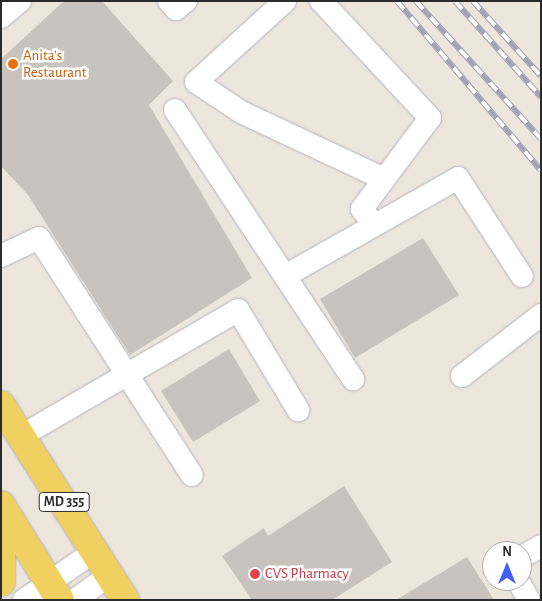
<!DOCTYPE html>
<style>
body{margin:0}
#map{position:relative;width:542px;height:601px;overflow:hidden;background:#ede6dd;font-family:"Alegreya Sans",sans-serif}
div>[style]{position:absolute}
[style*='--x']{left:calc(var(--x)*1px);top:calc(var(--y)*1px);width:calc(var(--w)*1px);rotate:calc(var(--a)*1deg)}
.building>*{inset:0;background:#c8c3bd}
.roads{filter:drop-shadow(0 0 1px #b1b3be) drop-shadow(0 0 1px #b1b3be)}
.minor>*{height:22px;margin:-11px;padding:0 11px;transform-origin:11px;border-radius:11px;background:#fff}
.major>*{height:28px;margin:-14px;padding:0 14px;transform-origin:14px;border-radius:14px;background:#efd060}
.rail>*{height:5.5px;margin-top:-2.75px;transform-origin:0;background:repeating-linear-gradient(90deg,#fff 0 11px,#a0a3b5 0 22px);box-sizing:border-box;border-block:1px solid #a0a3b5}
.dots>*{width:14px;height:14px;translate:-50% -50%;box-sizing:border-box;border:2px solid #fff;border-radius:50%}
span{translate:-50% -50%;white-space:nowrap;text-align:center;line-height:1.15;-webkit-text-stroke:5px #fff;paint-order:stroke}
.shield-label span{padding:1px 4px;background:#fff;border:1px solid;border-radius:4px;-webkit-text-stroke-width:0}
.shield-label{font-size:14px;color:#2b2b2b;font-weight:700}
.food-label{font-size:15px;color:#c56008}
.left{translate:0 -50%;text-align:left}
.health-label{font-size:15px;color:#be3a42}
.frame{position:absolute;inset:0;border:2px solid #2b2b2b;pointer-events:none}
.north{position:absolute;left:482px;top:541px;width:50px;height:50px;box-sizing:border-box;background:#fff;border:1px solid #aaa;border-radius:50%;rotate:0deg;font-size:14px;font-weight:700;line-height:20px;text-align:center;color:#2b2b2b}
.north::after{content:'';display:block;margin:auto;width:18px;height:22px;background:#3f5ff8;clip-path:polygon(50% 0,100% 100%,50% 72%,0 100%)}
</style>
<div id="map">
<div class="building">
<i style="clip-path:polygon(64px 1px,102px 1px,173px 81px,149px 105px,252px 278px,130px 355px,28px 195px,1px 166px,1px 59px)"></i>
<i style="clip-path:polygon(423px 238px,459px 295px,355px 358px,320px 299px)"></i>
<i style="clip-path:polygon(229px 349px,260px 401px,193px 442px,161px 391px)"></i>
<i style="clip-path:polygon(344px 486px,392px 562px,332px 600px,252px 600px,222px 556px,264px 528px,268px 536px)"></i>
<i style="clip-path:polygon(467px 557px,494px 600px,396px 600px)"></i>
</div>
<div class="roads">
<div class="minor">
<i style="--x:169;--y:1;--w:11;--a:49"></i>
<i style="--x:176;--y:9;--w:13;--a:-39"></i>
<i style="--x:285;--y:1;--w:120;--a:137.7"></i>
<i style="--x:196;--y:82;--w:54;--a:33.7"></i>
<i style="--x:241;--y:112;--w:158;--a:25.1"></i>
<i style="--x:321;--y:1;--w:160;--a:47"></i>
<i style="--x:430;--y:118;--w:114;--a:126.8"></i>
<i style="--x:362;--y:209;--w:20;--a:53"></i>
<i style="--x:1;--y:17;--w:25;--a:-40"></i>
<i style="--x:175;--y:110;--w:323;--a:56.5"></i>
<i style="--x:1;--y:256;--w:42;--a:-25.3"></i>
<i style="--x:39;--y:238;--w:282;--a:57.2"></i>
<i style="--x:285;--y:276;--w:199;--a:-29.5"></i>
<i style="--x:458;--y:178;--w:117;--a:56.9"></i>
<i style="--x:462;--y:376;--w:100;--a:-37.7"></i>
<i style="--x:21;--y:436;--w:251;--a:-30.1"></i>
<i style="--x:238;--y:310;--w:117;--a:59"></i>
<i style="--x:522;--y:557;--w:22;--a:-30"></i>
<i style="--x:518;--y:581;--w:22;--a:60"></i>
<i style="--x:24;--y:600;--w:86;--a:-34.6"></i>
<i style="--x:75;--y:600;--w:44;--a:-35.8"></i>
</div>
<div class="major">
<i style="--x:1;--y:405;--w:231;--a:57.5"></i>
<i style="--x:1;--y:505;--w:112;--a:58.2"></i>
<i style="--x:1;--y:532;--w:50;--a:90"></i>
</div>
</div>
<div class="rail">
<i style="--x:397;--y:1;--w:222;--a:49.6"></i>
<i style="--x:416;--y:1;--w:186;--a:47.8"></i>
<i style="--x:455;--y:1;--w:129;--a:48.1"></i>
<i style="--x:473;--y:1;--w:101;--a:47.8"></i>
</div>
<div class="dots">
<i style="left:13px;top:64px;background:#e8710a"></i>
<i style="left:255px;top:574px;background:#e0444e"></i>
</div>
<div class="shield-label">
<span style="left:64px;top:502px">MD 355</span>
</div>
<div class="food-label">
<span class="left" style="left:23px;top:64px">Anita's<br>Restaurant</span>
</div>
<div class="health-label">
<span class="left" style="left:265px;top:574px">CVS Pharmacy</span>
</div>
<div class="frame"></div>
<div class="north">N</div>
</div>
